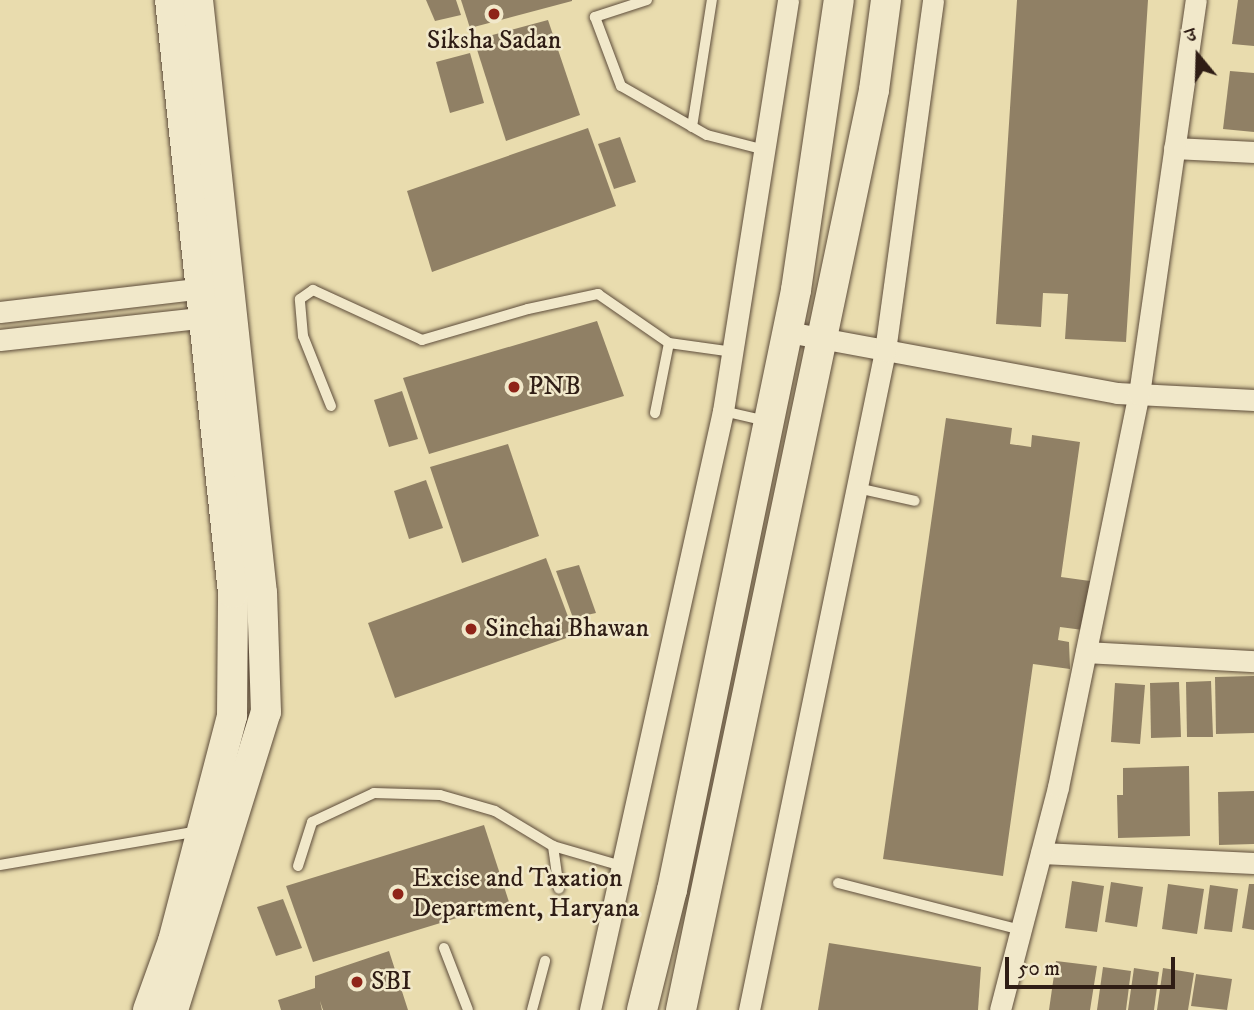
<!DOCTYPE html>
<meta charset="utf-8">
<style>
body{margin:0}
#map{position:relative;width:1254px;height:1010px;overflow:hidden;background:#e9dcae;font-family:"IM FELL DW Pica","Noto Serif Devanagari",serif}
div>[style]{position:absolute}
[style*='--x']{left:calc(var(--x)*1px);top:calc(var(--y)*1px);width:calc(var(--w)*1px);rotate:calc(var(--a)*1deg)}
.building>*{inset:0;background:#908065}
.roads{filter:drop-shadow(0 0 2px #5e4d3b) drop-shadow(0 0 2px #5e4d3b)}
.lane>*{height:10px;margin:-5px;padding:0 5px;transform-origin:5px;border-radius:5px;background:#f1e8ca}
.street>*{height:21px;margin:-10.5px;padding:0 10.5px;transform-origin:10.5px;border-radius:10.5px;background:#f1e8ca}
.secondary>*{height:30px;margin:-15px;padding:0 15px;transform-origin:15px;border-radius:15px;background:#f1e8ca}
.dots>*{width:19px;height:19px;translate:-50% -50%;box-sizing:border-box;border:4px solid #f1e8ca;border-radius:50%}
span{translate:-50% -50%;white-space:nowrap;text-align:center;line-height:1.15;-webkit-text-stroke:5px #f1e8ca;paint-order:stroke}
.poi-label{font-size:26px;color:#2f1d15}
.left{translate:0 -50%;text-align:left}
.north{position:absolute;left:1163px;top:21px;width:70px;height:70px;-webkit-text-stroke:5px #f1e8ca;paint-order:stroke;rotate:341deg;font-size:19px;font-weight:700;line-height:28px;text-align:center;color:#2f1d15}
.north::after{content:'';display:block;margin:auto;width:24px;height:32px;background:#2f1d15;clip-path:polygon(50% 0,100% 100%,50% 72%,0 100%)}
.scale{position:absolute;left:1005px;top:957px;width:170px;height:32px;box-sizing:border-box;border:4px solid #2f1d15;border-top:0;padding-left:9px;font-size:21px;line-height:24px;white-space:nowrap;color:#2f1d15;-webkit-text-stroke:5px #f1e8ca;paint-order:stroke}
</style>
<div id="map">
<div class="building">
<i style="clip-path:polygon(426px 0,456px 0,461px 15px,435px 21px)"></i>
<i style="clip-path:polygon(461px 0,572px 0,572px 1px,470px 28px)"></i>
<i style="clip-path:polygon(1017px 0,1148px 0,1126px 342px,1065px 339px,1068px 294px,1043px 293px,1041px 327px,996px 324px)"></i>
<i style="clip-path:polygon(1238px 0,1254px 0,1254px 46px,1232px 44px)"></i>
<i style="clip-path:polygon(548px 20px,580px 115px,506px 141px,474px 40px)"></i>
<i style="clip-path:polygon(470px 53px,484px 103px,450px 113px,436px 62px)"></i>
<i style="clip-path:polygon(1230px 71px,1254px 73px,1254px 132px,1223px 129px)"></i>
<i style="clip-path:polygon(588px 128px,616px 206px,432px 272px,407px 191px)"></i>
<i style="clip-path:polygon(620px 137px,636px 182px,614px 189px,598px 144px)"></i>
<i style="clip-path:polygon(597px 321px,624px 396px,429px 454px,403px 378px)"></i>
<i style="clip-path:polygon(402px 391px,418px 439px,389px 447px,374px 400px)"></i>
<i style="clip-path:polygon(946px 418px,1012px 428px,1010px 444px,1031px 447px,1032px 435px,1080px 442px,1061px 577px,1090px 581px,1083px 630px,1060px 627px,1058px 640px,1069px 642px,1070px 669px,1033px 664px,1003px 876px,883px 859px)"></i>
<i style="clip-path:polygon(508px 444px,539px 536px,462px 563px,430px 467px)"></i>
<i style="clip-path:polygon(426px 480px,443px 528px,409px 539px,394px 491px)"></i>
<i style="clip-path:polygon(546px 558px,575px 635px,395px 698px,368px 623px)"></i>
<i style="clip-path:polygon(579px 565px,596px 613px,573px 618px,556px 571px)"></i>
<i style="clip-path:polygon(1254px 676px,1254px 733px,1216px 734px,1215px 677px)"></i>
<i style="clip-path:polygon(1211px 681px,1213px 737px,1187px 737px,1186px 682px)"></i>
<i style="clip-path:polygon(1179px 682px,1181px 737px,1151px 738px,1150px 683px)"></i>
<i style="clip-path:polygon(1115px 683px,1145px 685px,1140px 744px,1111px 742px)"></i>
<i style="clip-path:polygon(1189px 766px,1190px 836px,1118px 838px,1117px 795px,1123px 795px,1123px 768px)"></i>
<i style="clip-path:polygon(1254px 791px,1254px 844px,1219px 845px,1218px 792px)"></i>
<i style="clip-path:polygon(484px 825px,509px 902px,313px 962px,286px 886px)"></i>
<i style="clip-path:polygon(1072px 881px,1104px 886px,1097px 932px,1065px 928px)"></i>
<i style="clip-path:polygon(1111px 882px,1143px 887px,1137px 927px,1105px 922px)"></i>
<i style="clip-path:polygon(1168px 884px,1204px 889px,1197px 934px,1162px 929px)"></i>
<i style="clip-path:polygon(1249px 884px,1254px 884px,1254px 930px,1242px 928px)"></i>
<i style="clip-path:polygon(1210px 885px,1238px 889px,1232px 932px,1204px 929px)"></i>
<i style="clip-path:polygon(283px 899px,302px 948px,276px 956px,257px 907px)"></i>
<i style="clip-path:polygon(829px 943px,981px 967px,978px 1010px,818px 1010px)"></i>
<i style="clip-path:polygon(389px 951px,408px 1010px,323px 1010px,320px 1001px,322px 1010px,281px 1010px,278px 1000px,315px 988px,315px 976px)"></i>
<i style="clip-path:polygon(1056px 961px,1097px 966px,1090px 1010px,1049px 1010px)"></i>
<i style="clip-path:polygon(1103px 967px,1131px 971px,1126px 1010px,1097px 1010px)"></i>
<i style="clip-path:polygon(1134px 968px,1159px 972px,1154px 1010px,1128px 1010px)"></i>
<i style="clip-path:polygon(1163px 968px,1194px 973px,1188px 1010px,1157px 1010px)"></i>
<i style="clip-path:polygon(1196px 974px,1232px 979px,1227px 1010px,1191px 1006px)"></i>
</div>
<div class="roads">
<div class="lane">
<i style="--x:647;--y:0;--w:55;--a:161.9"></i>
<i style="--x:595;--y:17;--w:74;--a:69.4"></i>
<i style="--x:621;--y:86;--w:99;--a:29.7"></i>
<i style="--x:707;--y:135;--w:60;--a:14.5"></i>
<i style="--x:692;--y:127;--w:129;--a:-81.1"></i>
<i style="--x:331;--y:406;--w:75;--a:-111.8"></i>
<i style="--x:303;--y:336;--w:37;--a:-95"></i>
<i style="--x:300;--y:299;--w:16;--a:-35"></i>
<i style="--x:313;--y:290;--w:120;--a:24.6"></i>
<i style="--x:422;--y:340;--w:110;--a:-16.3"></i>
<i style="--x:528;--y:309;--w:72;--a:-12.1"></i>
<i style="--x:598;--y:294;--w:86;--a:34.6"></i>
<i style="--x:669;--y:343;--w:65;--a:8"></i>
<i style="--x:723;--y:411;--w:44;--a:13.1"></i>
<i style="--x:655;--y:413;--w:71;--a:-78.7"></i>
<i style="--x:857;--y:488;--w:59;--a:12.6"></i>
<i style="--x:553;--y:846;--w:43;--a:82.1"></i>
<i style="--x:0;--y:865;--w:202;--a:-9.7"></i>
<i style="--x:298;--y:866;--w:46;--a:-72.3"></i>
<i style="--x:312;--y:822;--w:68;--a:-25.1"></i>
<i style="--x:374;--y:793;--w:66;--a:1.7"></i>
<i style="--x:440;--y:795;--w:57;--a:16.2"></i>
<i style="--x:495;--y:811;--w:68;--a:31.1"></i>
<i style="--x:553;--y:846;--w:75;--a:16.3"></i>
<i style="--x:838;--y:883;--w:189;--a:14.4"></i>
<i style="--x:444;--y:948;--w:66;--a:68.8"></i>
<i style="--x:532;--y:1010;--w:51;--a:-75.1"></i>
</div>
<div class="street">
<i style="--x:1174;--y:148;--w:80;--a:2.9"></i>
<i style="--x:0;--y:312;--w:215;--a:-6.7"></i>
<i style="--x:788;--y:332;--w:335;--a:10.5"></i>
<i style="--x:1117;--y:393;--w:137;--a:2.9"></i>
<i style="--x:0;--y:340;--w:217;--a:-6.3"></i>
<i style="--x:1086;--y:652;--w:168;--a:3.1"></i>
<i style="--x:1041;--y:853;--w:213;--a:2.7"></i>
<i style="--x:590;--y:1010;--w:614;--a:-77.48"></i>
<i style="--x:723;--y:411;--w:416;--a:-81"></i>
<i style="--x:749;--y:1010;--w:673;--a:-78.34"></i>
<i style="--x:885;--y:351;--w:354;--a:-82.2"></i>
<i style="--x:1000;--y:1010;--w:230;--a:-75.4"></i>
<i style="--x:1058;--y:787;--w:401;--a:-78.4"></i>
<i style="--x:1139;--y:394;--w:398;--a:-81.8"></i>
</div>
<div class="secondary">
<i style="--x:148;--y:1010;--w:73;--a:-70.1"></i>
<i style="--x:173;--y:941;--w:233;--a:-75.3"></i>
<i style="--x:232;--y:716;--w:123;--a:-89.5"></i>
<i style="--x:233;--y:593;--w:596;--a:-96.06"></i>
<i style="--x:173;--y:1010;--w:312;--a:-72.7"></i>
<i style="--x:266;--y:712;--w:119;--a:-91.9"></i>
<i style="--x:262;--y:593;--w:596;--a:-96.16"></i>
<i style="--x:642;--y:1010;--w:124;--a:-76"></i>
<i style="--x:672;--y:890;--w:613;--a:-78.32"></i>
<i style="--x:796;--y:290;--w:293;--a:-81.6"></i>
<i style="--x:681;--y:1010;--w:940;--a:-78.15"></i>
<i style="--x:874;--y:90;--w:91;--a:-82.4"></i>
</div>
</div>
<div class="dots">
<i style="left:494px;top:14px;background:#8f2418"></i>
<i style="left:514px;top:387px;background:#8f2418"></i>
<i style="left:471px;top:629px;background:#8f2418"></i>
<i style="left:398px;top:894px;background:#8f2418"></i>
<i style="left:357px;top:982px;background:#8f2418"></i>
</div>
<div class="poi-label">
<span style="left:494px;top:41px">Siksha Sadan</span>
<span class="left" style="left:528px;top:387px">PNB</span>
<span class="left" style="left:485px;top:629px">Sinchai Bhawan</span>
<span class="left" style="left:412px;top:894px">Excise and Taxation<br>Department, Haryana</span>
<span class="left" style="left:371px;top:982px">SBI</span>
</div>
<div class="north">उ</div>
<div class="scale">50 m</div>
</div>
